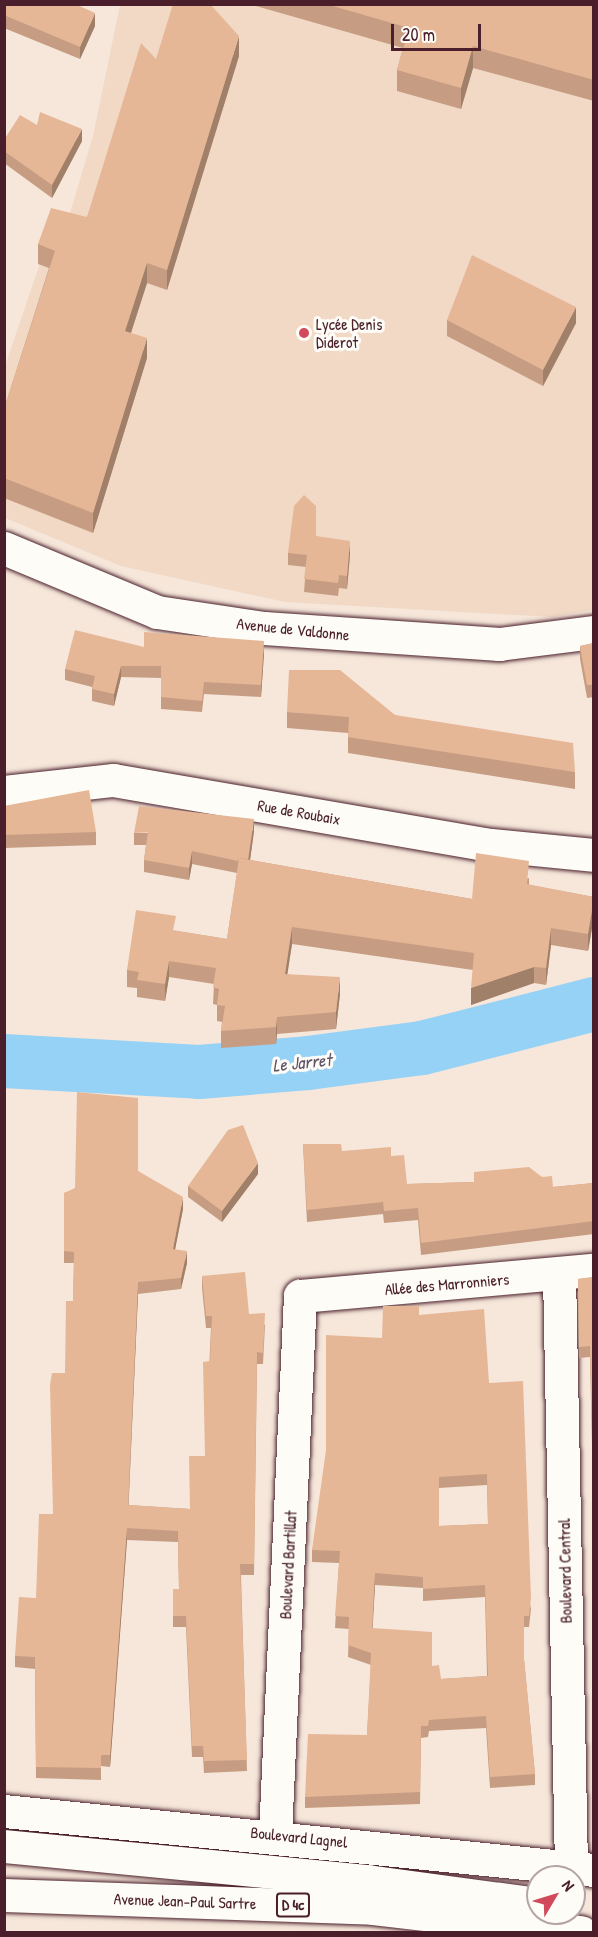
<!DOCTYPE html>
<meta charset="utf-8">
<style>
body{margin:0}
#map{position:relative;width:598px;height:1937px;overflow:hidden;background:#f6e7da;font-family:"Patrick Hand",sans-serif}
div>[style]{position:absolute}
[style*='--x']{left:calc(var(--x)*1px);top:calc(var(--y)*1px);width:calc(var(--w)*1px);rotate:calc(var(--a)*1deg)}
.built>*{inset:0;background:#f1d9c6}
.river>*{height:54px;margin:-27px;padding:0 27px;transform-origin:27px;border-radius:27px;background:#96d1f6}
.roads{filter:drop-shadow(0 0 2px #4a1f2b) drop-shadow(0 0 2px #4a1f2b)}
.minor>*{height:33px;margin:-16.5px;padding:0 16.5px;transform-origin:16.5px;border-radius:16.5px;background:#fdfcf7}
.tertiary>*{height:33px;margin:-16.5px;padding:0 16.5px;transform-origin:16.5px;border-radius:16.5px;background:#fdfcf7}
.trunk>*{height:33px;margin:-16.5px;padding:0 16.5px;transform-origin:16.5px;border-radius:16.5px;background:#fdfcf7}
.wall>*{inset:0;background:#c69d82}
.shaded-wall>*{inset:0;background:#a1806a}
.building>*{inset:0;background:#e6b797}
.dots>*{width:16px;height:16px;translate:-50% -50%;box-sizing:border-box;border:3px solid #fdfcf7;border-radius:50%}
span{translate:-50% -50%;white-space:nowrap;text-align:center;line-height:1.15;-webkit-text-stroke:6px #fdfcf7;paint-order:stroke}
.shield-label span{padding:2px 4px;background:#fdfcf7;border:2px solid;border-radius:4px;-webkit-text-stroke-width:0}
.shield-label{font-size:15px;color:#4a1f2b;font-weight:700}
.poi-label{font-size:16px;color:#4a1f2b}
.left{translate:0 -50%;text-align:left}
.street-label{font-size:16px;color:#4a1f2b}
.water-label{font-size:18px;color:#615468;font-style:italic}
.frame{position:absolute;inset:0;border:6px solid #4a1f2b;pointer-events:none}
.north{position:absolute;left:526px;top:1865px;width:60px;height:60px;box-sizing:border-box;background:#fdfcf7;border:2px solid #b5a4a5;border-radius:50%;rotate:52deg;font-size:16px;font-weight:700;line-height:24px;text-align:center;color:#4a1f2b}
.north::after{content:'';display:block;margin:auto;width:21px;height:27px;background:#d1495b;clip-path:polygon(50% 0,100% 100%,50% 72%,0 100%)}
.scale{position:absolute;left:391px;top:24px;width:90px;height:27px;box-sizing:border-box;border:3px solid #4a1f2b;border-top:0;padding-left:8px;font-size:18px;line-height:21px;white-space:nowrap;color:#4a1f2b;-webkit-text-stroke:4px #fdfcf7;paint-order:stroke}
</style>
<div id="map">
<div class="built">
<i style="clip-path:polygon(120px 5px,593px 5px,593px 610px,552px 617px,285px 602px,121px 566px,5px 518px,5px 366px,52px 228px,65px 230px,93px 136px)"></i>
</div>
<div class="river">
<i style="--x:4;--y:1061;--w:195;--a:3.2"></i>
<i style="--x:199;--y:1072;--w:109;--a:-4.7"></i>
<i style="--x:308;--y:1063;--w:115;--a:-7.5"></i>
<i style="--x:422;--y:1048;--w:178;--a:-14.3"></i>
</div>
<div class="roads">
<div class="minor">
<i style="--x:4;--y:792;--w:110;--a:-6.3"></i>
<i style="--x:113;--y:780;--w:375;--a:9.8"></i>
<i style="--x:482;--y:844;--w:113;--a:5.6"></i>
<i style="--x:559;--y:1274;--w:593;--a:88.84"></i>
<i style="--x:4;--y:1811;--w:593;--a:5.71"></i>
<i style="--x:275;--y:1834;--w:539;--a:-87.34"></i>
<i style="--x:300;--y:1296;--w:295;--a:-5.1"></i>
</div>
<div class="tertiary">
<i style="--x:4;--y:548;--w:166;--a:22.7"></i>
<i style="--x:157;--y:612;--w:108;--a:8.5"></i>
<i style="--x:264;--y:628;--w:236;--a:3.9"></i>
<i style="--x:499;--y:644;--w:96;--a:-7.2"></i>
</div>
<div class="trunk">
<i style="--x:4;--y:1846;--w:365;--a:5.5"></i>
<i style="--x:367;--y:1881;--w:173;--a:7.7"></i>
<i style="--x:4;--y:1895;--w:369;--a:2"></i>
<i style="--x:373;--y:1908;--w:209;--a:6.6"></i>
</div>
</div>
<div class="wall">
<i style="clip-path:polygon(4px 4px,95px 26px,80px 59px,4px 28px)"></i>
<i style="clip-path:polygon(256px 4px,594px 4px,594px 101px,473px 68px,461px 109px,397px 91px,397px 70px,403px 48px,256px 6px)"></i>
<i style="clip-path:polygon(239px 56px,167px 290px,147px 283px,131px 333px,147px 358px,93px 533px,4px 498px,4px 409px,49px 268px,38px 264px,38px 244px,87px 217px,156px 59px)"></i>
<i style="clip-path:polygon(37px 125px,82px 141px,52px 198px,4px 163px,4px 140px)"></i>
<i style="clip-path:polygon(447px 320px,576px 323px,543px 386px,447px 336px)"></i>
<i style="clip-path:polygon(316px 536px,350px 554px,347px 589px,339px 588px,338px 596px,304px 592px,306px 567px,288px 565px,288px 553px)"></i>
<i style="clip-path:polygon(594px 643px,594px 697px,587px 698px,580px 659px,580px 646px)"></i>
<i style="clip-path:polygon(144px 647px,264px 653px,261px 697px,204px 694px,202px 712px,161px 709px,161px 678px,121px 677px,114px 706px,92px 701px,92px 687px,65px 680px,65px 669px)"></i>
<i style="clip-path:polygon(287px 712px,395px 715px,575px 772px,575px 789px,348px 753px,348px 733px,287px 728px)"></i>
<i style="clip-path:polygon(4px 806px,96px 832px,96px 845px,4px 848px)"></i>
<i style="clip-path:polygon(254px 831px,250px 860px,472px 899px,529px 878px,529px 885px,594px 897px,594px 917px,588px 951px,551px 945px,546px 985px,534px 983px,471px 1005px,473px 970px,292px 944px,287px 974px,340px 994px,336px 1029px,277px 1034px,276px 1044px,221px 1048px,221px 1031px,222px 1022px,217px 1021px,217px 1005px,213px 1004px,214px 984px,169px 977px,165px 1001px,137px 997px,137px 988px,127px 987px,127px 970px,176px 931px,227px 939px,237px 873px,192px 864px,189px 880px,144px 872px,144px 860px,146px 845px,134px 845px,134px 833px)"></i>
<i style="clip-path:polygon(303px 1144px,342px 1151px,391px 1156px,407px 1184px,474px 1182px,474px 1172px,553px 1187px,594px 1183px,594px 1234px,421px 1255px,418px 1220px,384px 1223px,383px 1214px,307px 1222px)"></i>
<i style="clip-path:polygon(138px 1171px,183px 1209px,175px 1249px,187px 1263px,181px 1289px,138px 1294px,128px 1505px,190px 1509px,205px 1456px,211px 1328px,206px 1328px,202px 1288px,202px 1276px,249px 1314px,265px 1325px,263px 1364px,257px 1364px,254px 1575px,241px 1575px,247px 1771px,204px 1773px,203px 1757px,192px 1757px,186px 1627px,173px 1627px,173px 1589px,179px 1589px,178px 1542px,127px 1540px,110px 1767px,101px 1766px,101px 1780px,36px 1778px,35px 1669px,15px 1667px,15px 1656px,36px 1598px,53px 1514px,65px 1373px,73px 1301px,74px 1263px,64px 1263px,64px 1193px)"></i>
<i style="clip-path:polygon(258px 1174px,222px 1222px,188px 1197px,188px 1186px)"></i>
<i style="clip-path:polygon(594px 1277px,594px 1446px,592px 1446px,590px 1357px,579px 1358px,578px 1279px)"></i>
<i style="clip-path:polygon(evenodd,419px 1315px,489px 1383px,531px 1609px,529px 1627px,524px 1627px,524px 1659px,535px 1774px,535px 1785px,490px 1788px,486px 1728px,429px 1731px,428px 1737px,421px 1738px,420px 1804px,305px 1808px,305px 1797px,367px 1735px,371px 1665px,348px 1657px,349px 1629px,335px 1628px,339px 1563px,312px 1562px,312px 1550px,382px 1338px,419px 1315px,487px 1485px,488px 1524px,439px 1526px,439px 1488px,487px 1485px,419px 1315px,375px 1585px,423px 1588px,423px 1601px,485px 1597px,487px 1676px,441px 1679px,432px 1666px,372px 1628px,375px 1585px)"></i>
</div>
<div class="shaded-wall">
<i style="clip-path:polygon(95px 13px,95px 26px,80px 59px,80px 47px)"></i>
<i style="clip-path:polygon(239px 36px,239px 56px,167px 290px,167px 270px)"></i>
<i style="clip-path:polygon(473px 46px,473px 68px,461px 109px,461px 88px)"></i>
<i style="clip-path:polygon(82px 129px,82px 141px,52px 198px,52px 185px)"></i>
<i style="clip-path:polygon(147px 263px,147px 283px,125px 351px,125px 331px)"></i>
<i style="clip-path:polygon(576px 307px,576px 323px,543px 386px,543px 370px)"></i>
<i style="clip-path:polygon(147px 338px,147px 358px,93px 533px,93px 513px)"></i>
<i style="clip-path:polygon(350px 541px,350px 554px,347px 589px,347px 576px)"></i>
<i style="clip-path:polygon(264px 641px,264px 653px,261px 697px,261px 685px)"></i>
<i style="clip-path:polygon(121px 666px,121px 677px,114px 706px,114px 694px)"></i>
<i style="clip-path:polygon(254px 819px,254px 831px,248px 875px,248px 863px)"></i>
<i style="clip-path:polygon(192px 851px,192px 864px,189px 880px,189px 868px)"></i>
<i style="clip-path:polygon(594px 900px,594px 917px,588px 951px,588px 934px)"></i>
<i style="clip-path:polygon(292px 927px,292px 944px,285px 990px,285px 974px)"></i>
<i style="clip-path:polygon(551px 928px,551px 945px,546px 985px,546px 968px)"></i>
<i style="clip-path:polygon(169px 961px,169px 977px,165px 1001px,165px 984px)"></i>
<i style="clip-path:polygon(534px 967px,534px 983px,471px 1005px,471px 988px)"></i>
<i style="clip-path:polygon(340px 977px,340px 994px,336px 1029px,336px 1012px)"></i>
<i style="clip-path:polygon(277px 1017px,277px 1034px,276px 1044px,276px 1027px)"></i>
<i style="clip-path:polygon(258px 1163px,258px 1174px,222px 1222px,222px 1211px)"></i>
<i style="clip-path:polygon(183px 1197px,183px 1209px,173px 1260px,173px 1249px)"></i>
<i style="clip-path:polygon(187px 1251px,187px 1263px,181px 1289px,181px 1278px)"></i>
<i style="clip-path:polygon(138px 1282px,138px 1294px,128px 1517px,128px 1505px)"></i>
<i style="clip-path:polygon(127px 1528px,127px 1540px,110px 1767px,110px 1755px)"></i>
<i style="clip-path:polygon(375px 1573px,375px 1585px,372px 1639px,372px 1628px)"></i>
</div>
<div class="building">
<i style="clip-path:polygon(4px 4px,75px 4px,95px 13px,80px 47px,4px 15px)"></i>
<i style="clip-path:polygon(173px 4px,210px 4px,239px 36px,167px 270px,147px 263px,125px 331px,147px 338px,93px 513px,4px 478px,4px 409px,55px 251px,38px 244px,51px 208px,87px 217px,141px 43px,156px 59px)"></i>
<i style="clip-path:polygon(326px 4px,594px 4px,594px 80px,473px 46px,461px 88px,397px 70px,409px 28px)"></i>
<i style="clip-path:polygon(40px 112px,82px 129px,52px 185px,4px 151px,4px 140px,20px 115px,37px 125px)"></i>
<i style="clip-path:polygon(472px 255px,576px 307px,543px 370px,447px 320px)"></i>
<i style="clip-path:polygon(304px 495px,316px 506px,316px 536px,350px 541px,347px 576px,339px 575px,338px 583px,304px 579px,307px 555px,288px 553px,294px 506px)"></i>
<i style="clip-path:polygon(75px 630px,144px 647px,144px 632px,264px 641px,261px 685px,204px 682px,202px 701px,161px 697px,161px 666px,121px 666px,114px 694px,92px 689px,95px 676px,65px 669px)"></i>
<i style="clip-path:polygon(594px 643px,594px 685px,587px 685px,580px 646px)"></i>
<i style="clip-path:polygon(289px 670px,340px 670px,395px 715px,573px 743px,575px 772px,348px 737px,349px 717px,287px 712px)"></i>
<i style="clip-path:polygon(89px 790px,96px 832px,4px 835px,4px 806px)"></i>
<i style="clip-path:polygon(139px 806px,254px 819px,248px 859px,239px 858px,238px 861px,192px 851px,189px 868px,144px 860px,148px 832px,134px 833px)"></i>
<i style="clip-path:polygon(476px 853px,529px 861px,527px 884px,594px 897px,588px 934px,551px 928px,546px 968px,534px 967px,471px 988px,474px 953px,292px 927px,285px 974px,340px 977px,336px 1012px,277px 1017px,276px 1027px,221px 1031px,225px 1006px,217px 1005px,219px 989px,213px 987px,216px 968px,169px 961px,165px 984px,137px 980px,139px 972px,127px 970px,136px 910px,176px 916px,173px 930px,227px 939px,239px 858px,472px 899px)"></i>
<i style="clip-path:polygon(77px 1092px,138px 1098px,138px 1171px,183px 1197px,173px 1249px,187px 1251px,181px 1278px,138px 1282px,128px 1505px,190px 1509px,189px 1456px,205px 1456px,203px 1362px,210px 1361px,212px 1316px,206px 1316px,202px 1276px,245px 1272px,249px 1314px,265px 1313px,263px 1353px,257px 1352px,254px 1564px,240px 1564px,247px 1760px,204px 1761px,203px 1746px,192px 1746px,186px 1616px,173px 1616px,173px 1589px,179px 1589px,178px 1531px,127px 1528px,110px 1755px,101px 1755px,101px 1768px,36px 1767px,35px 1657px,15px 1656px,19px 1597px,36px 1598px,39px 1514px,53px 1514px,50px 1385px,52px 1373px,65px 1373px,66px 1301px,73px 1301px,74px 1252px,64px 1251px,64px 1193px,75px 1188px)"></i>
<i style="clip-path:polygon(243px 1125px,258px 1163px,222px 1211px,188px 1186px,228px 1130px)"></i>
<i style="clip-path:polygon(303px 1144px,341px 1144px,342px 1151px,391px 1147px,391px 1156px,404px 1155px,407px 1184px,474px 1182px,474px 1172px,529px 1167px,542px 1177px,552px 1176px,553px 1187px,594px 1183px,594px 1221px,421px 1243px,418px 1208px,384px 1211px,383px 1202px,307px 1210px)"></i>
<i style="clip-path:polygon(594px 1277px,594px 1435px,592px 1435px,590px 1346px,579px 1347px,578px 1279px)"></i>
<i style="clip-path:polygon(evenodd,383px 1306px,419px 1306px,419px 1315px,484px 1309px,489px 1383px,523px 1381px,531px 1598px,529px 1616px,524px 1616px,524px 1659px,535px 1774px,490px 1777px,486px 1716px,429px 1720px,428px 1726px,421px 1726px,420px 1792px,305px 1797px,308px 1734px,367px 1735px,371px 1653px,348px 1645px,349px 1617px,335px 1616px,340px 1551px,312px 1550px,326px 1450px,326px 1335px,382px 1338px,383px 1306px,487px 1474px,488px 1524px,439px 1526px,439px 1477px,487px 1474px,383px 1306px,375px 1573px,423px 1577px,423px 1589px,485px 1585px,488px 1676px,441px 1679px,439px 1665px,432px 1666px,432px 1632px,372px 1628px,375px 1573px)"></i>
</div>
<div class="dots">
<i style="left:304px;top:333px;background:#d1495b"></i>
</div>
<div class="shield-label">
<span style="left:293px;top:1905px">D 4c</span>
</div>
<div class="poi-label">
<span class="left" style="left:316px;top:333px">Lycée Denis<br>Diderot</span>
</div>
<div class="street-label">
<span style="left:293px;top:629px;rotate:6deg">Avenue de Valdonne</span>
<span style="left:299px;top:812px;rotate:10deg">Rue de Roubaix</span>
<span style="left:447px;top:1284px;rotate:-5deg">Allée des Marronniers</span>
<span style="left:288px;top:1565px;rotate:-87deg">Boulevard Bartillat</span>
<span style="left:565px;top:1571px;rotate:-91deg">Boulevard Central</span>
<span style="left:299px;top:1837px;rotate:6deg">Boulevard Lagnel</span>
<span style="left:185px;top:1901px;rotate:2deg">Avenue Jean-Paul Sartre</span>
</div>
<div class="water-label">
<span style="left:302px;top:1063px;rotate:-6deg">Le Jarret</span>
</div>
<div class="frame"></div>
<div class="north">N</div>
<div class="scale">20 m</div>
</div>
